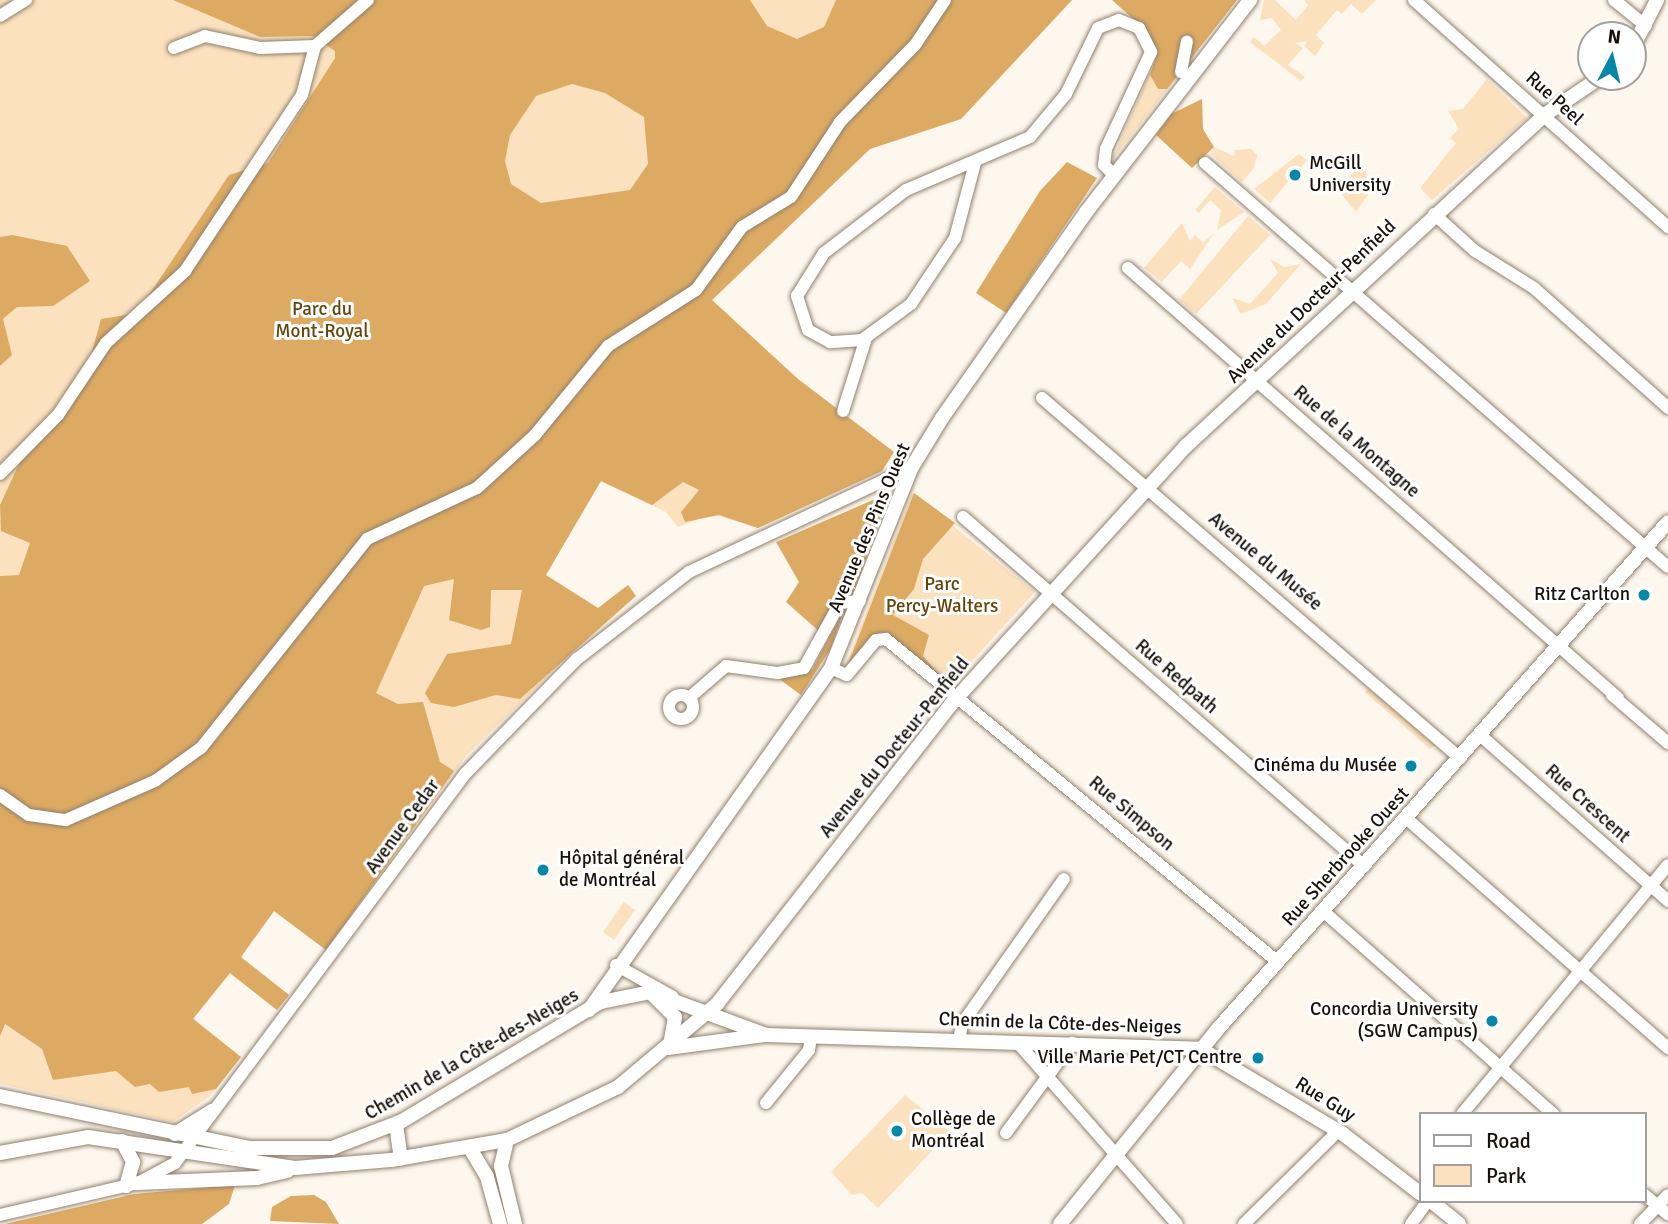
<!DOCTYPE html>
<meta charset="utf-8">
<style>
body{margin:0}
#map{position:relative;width:1668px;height:1224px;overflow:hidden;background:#fef7ee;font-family:Signika,sans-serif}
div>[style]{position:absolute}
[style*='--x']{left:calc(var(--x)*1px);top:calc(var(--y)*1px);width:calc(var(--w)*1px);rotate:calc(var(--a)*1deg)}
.green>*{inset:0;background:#fbe1be}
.forest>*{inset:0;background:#ddaa63}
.roads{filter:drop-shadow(0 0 2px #91816d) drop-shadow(0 0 2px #91816d)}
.minor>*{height:12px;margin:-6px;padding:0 6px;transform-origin:6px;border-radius:6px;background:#fff}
.minor>.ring{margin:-6px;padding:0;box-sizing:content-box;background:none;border:12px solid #fff;border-radius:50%}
.major>*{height:14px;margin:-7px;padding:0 7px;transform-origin:7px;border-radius:7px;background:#fff}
.dots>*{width:19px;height:19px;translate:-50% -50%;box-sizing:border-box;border:4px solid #fff;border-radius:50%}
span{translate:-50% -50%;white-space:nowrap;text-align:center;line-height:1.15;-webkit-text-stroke:6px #fff;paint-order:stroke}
.street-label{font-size:19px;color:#17110a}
.poi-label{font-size:19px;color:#17110a}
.left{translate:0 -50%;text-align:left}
.right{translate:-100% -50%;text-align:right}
.park-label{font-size:19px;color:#66440b}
.legend{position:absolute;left:1419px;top:1112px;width:228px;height:91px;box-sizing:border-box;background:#fff;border:2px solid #a2a09d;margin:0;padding:9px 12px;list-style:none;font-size:21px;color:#17110a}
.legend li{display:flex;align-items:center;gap:14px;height:35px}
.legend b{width:35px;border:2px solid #a2a09d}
.north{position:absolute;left:1577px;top:21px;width:70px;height:70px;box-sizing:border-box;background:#fff;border:2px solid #a2a09d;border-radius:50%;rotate:7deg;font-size:19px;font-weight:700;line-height:28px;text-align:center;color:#17110a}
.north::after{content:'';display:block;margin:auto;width:24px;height:32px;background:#0587a9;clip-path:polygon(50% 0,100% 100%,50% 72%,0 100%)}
</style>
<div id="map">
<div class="green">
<i style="clip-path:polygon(0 0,1072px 0,961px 119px,870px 149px,712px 300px,798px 379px,894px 452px,882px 471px,758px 528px,712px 514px,678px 527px,666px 512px,600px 481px,546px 575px,607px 618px,466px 756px,326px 950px,274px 911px,240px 957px,289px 995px,277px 1010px,229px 973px,193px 1018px,241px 1057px,210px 1096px,173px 1122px,0 1084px)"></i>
<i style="clip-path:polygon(1112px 0,1237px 0,1112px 160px,1157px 57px,1144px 27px)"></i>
<i style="clip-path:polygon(1264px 0,1275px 0,1296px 20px,1308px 5px,1304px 0,1376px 0,1362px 14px,1351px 4px,1342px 14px,1337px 10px,1316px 35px,1324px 43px,1315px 56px,1304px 46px,1307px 41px,1295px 43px,1303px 48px,1288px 65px,1305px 77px,1301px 81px,1250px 42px,1254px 37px,1264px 46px,1281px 30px,1272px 18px,1260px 20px)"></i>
<i style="clip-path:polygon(1487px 79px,1527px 118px,1432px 200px,1420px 188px,1456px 143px,1450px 138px,1459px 129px,1448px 111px,1463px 109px)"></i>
<i style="clip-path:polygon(1214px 147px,1234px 156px,1235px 150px,1251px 149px,1257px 155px,1254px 168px,1242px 182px,1211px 154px)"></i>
<i style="clip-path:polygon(1299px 154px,1307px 160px,1270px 203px,1254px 189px)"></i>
<i style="clip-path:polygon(1355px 170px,1366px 171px,1368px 195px,1356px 212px,1340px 192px)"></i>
<i style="clip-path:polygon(1215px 187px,1244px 212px,1217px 230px,1221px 210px,1210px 200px,1199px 213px,1195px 210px)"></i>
<i style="clip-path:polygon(1248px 216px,1270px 235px,1196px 314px,1179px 300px)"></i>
<i style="clip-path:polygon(1182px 223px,1190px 241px,1195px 235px,1203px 243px,1214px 233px,1190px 269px,1181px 261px,1162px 282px,1144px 268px)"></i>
<i style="clip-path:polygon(1270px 259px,1284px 267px,1301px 264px,1266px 304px,1241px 314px,1232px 298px,1250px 304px,1278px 273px)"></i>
<i style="clip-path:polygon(912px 493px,1035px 592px,949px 686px,885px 633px,846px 665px)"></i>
<i style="clip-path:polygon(1368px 688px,1435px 745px,1430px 749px,1365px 692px)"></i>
<i style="clip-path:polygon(624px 902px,635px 910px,614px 940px,603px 932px)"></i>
<i style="clip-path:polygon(905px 1095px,950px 1132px,878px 1208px,862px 1193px,852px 1195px,831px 1172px)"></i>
</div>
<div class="forest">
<i style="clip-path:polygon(evenodd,173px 0,750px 0,767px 26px,797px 39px,824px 27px,836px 0,1072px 0,961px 119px,870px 149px,712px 300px,798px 379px,894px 452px,882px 471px,758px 528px,719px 515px,685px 522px,681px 512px,699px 490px,683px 482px,652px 505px,601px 481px,546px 575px,598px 608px,628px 585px,636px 596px,520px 699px,496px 695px,454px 707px,431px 703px,425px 693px,447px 654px,511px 644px,522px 590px,491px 590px,490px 627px,481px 630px,449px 620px,454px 579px,424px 586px,376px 693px,398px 704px,423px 702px,440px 762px,454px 771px,326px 950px,274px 911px,241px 957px,289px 995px,277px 1010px,230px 973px,193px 1019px,241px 1057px,216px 1089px,192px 1094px,189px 1087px,159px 1092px,150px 1084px,135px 1087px,116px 1071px,53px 1080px,42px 1049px,5px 1024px,0 1036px,0 576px,19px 575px,30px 543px,1px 531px,0 505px,20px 462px,82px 389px,101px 319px,132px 314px,147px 298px,229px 175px,268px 163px,335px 58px,335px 51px,313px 36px,260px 37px,173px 0,572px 84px,605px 93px,644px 117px,648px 164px,630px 190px,541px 203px,511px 184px,505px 161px,510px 135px,536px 96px,572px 84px)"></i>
<i style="clip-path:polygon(1112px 0,1237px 0,1167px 89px,1158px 89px,1150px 75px,1157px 54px,1149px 33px)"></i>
<i style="clip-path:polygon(1202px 99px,1203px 129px,1214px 147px,1192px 168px,1156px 135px,1171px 114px)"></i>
<i style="clip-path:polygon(1067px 162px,1097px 178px,1006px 313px,976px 293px,1040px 191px)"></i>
<i style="clip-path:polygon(12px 235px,67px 246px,90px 281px,53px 306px,17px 307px,3px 319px,12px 355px,0 366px,0 237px)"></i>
<i style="clip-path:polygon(889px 493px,854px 593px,837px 600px,821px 633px,786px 602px,799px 582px,776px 542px)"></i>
<i style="clip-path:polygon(914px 493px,955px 523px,923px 559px,914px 589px,893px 615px,929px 635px,923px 656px,940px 676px,882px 633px,847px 667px)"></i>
<i style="clip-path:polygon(845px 607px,831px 648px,801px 695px,778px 678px,812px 670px)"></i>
<i style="clip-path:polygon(235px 1185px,229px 1204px,202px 1224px,5px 1224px,134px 1194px)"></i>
<i style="clip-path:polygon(314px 1195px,326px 1202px,339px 1224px,270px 1221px,272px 1207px,291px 1196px)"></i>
</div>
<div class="roads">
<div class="minor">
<i style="--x:1414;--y:0;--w:341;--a:41.8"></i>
<i style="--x:1614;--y:0;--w:41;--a:39.1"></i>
<i style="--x:0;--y:16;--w:31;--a:-32"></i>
<i style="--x:174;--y:48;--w:33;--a:-21"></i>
<i style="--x:205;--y:36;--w:56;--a:12.3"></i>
<i style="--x:260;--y:48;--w:55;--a:-2.1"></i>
<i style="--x:1181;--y:72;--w:31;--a:-79"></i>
<i style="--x:975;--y:163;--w:78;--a:104.9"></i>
<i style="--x:955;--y:238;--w:79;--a:123.7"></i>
<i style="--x:911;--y:304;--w:61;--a:143.7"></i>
<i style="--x:862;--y:340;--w:32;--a:176"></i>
<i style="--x:830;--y:342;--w:25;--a:-151"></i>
<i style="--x:808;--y:330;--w:36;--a:-108"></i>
<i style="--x:797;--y:296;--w:51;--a:-57.9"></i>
<i style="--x:824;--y:253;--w:103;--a:-37.5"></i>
<i style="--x:906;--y:190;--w:135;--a:-23.1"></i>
<i style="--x:1030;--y:137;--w:56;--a:-50.1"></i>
<i style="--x:1066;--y:94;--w:73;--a:-64.1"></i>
<i style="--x:1098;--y:28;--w:22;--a:-21"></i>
<i style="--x:1119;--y:20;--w:22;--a:22"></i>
<i style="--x:1139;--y:28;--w:27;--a:63"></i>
<i style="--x:1151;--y:52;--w:107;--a:114.9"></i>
<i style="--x:1106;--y:149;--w:16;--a:97"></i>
<i style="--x:1104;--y:165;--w:14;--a:45"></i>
<i style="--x:1205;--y:163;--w:614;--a:41.11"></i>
<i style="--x:1434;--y:214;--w:55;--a:42.1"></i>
<i style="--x:1475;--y:251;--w:70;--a:32.1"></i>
<i style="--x:1534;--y:288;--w:180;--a:41.8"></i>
<i style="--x:1128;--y:268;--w:652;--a:41.27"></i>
<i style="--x:1042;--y:398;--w:552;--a:40.74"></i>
<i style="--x:843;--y:411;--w:77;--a:-72.5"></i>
<i style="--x:0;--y:474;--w:83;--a:-45.5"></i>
<i style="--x:58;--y:415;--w:87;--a:-56.3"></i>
<i style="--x:106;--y:343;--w:107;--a:-42.3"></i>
<i style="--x:185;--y:271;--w:211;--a:-56.4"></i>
<i style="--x:302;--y:95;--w:51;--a:-75.1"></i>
<i style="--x:315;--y:46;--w:70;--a:-41"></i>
<i style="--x:963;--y:517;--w:532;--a:41.03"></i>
<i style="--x:831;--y:668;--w:17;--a:24"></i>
<i style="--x:847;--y:675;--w:45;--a:-50.4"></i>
<i style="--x:876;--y:640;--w:10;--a:-6"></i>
<i style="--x:886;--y:639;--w:508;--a:39.49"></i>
<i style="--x:1612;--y:695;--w:74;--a:40.6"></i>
<i class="ring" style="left:669px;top:695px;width:12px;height:12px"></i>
<i style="--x:689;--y:698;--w:49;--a:-40.9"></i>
<i style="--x:726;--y:666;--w:52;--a:7.7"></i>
<i style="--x:778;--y:673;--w:26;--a:-11"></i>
<i style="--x:804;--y:668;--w:74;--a:-61"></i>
<i style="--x:840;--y:603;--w:20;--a:-6"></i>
<i style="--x:1480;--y:735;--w:251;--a:41.4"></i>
<i style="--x:0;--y:795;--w:35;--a:35"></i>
<i style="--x:29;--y:815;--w:37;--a:8"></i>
<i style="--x:66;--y:820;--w:97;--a:-23.7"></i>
<i style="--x:155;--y:781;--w:57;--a:-35.7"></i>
<i style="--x:201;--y:748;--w:267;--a:-51.5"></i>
<i style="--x:367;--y:539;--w:121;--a:-24.9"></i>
<i style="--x:477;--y:488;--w:79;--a:-42.4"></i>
<i style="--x:535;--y:435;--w:115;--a:-50.6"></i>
<i style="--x:608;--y:346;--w:104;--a:-32.5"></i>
<i style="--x:696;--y:290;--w:78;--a:-53.9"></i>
<i style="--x:742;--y:227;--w:57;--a:-31.5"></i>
<i style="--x:791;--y:197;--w:90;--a:-56.8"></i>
<i style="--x:840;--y:122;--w:107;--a:-45.8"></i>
<i style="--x:915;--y:45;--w:54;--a:-56.3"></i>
<i style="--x:1406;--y:818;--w:349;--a:41.3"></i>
<i style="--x:1323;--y:911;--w:307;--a:41.4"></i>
<i style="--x:616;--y:965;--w:65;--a:29.3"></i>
<i style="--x:959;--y:1040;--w:16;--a:-79"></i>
<i style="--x:962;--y:1024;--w:177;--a:-54.9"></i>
<i style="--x:1017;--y:1042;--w:242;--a:48.7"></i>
<i style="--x:766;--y:1103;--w:68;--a:-50.9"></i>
<i style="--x:809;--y:1050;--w:13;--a:-81"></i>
<i style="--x:1462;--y:1114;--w:323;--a:-50.4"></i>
<i style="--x:1006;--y:1133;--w:112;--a:-53.7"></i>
<i style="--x:1645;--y:1195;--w:30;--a:40"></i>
<i style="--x:0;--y:1215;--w:142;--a:-13.1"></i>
<i style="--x:138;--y:1183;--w:42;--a:-28.4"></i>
<i style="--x:175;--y:1163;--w:485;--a:-53.3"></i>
<i style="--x:465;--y:774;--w:161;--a:-45.8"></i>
<i style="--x:577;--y:659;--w:142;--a:-37.8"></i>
<i style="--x:689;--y:572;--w:246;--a:-25.2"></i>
<i style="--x:1244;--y:1224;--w:132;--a:-44.7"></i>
<i style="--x:1411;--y:1224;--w:29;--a:-54"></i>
<i style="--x:1640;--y:1224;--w:40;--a:-46"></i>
</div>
<div class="major">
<i style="--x:1633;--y:47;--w:53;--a:-62.9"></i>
<i style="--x:653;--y:995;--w:31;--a:45"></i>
<i style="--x:675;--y:1017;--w:27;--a:100"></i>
<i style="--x:589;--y:1010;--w:419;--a:-54.7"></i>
<i style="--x:831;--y:668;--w:217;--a:-68.1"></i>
<i style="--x:912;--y:467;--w:57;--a:-58.5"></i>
<i style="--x:942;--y:418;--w:253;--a:-55"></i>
<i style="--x:1087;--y:211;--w:267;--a:-52.3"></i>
<i style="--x:668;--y:1048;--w:99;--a:-7.6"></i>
<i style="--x:0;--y:1096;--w:254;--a:11.8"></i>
<i style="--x:249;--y:1148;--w:83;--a:0"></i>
<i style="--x:332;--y:1148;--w:75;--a:-21.1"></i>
<i style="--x:402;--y:1121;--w:232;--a:-30.9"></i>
<i style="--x:601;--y:1002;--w:50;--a:-11.5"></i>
<i style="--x:650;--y:992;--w:124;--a:20.3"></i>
<i style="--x:766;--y:1035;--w:435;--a:1.8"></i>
<i style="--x:1201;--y:1049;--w:165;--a:30.9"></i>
<i style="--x:1343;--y:1134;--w:98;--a:37.6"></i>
<i style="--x:396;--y:1124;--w:35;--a:82"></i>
<i style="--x:175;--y:1134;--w:44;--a:-31.9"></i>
<i style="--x:507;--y:1140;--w:27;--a:103"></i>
<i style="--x:501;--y:1166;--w:60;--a:76.4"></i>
<i style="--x:122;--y:1141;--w:24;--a:62"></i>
<i style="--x:133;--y:1162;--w:25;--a:106"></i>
<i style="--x:471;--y:1150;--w:31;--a:59"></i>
<i style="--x:487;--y:1177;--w:49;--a:74.5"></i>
<i style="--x:0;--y:1153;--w:89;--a:-10.3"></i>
<i style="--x:88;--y:1137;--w:209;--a:8.5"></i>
<i style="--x:295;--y:1168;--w:96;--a:-4.8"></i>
<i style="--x:391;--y:1160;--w:118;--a:-9.8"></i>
<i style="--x:507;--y:1140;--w:123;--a:-25.5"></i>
<i style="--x:618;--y:1087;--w:129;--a:-40"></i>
<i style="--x:717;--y:1004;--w:382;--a:-52"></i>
<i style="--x:952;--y:703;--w:348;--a:-47.7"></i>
<i style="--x:1186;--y:446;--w:486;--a:-42.7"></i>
<i style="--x:1543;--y:116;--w:70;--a:-33.9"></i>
<i style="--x:138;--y:1183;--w:119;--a:-2.4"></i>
<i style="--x:257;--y:1178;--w:31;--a:-13"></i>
<i style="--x:1431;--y:1201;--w:36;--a:39"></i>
<i style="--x:1060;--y:1224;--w:250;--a:-51"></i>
<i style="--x:1217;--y:1030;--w:679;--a:-48.4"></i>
</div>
</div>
<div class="dots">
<i style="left:1295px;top:175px;background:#0587a9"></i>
<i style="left:1644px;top:595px;background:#0587a9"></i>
<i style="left:1411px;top:766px;background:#0587a9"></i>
<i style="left:543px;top:870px;background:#0587a9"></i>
<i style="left:1492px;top:1021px;background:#0587a9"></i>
<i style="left:1258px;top:1058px;background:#0587a9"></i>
<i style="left:897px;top:1131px;background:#0587a9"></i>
</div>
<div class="street-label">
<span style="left:1554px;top:99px;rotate:42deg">Rue Peel</span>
<span style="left:1312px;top:302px;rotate:-44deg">Avenue du Docteur-Penfield</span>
<span style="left:1356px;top:442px;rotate:41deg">Rue de la Montagne</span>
<span style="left:870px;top:528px;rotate:-67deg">Avenue des Pins Ouest</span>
<span style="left:1265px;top:562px;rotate:40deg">Avenue du Musée</span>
<span style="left:1176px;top:677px;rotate:41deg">Rue Redpath</span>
<span style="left:895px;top:748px;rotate:-51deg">Avenue du Docteur-Penfield</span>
<span style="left:1587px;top:804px;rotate:42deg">Rue Crescent</span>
<span style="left:1131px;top:814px;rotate:40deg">Rue Simpson</span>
<span style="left:403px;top:827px;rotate:-54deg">Avenue Cedar</span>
<span style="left:1346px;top:857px;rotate:-48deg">Rue Sherbrooke Ouest</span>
<span style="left:1060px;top:1024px;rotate:2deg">Chemin de la Côte-des-Neiges</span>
<span style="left:472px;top:1055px;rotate:-30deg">Chemin de la Côte-des-Neiges</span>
<span style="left:1325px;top:1100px;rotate:32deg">Rue Guy</span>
</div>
<div class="poi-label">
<span class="left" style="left:1309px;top:175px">McGill<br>University</span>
<span class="right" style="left:1630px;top:595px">Ritz Carlton</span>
<span class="right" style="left:1397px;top:766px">Cinéma du Musée</span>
<span class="left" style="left:559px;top:870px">Hôpital général<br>de Montréal</span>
<span class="right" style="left:1478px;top:1021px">Concordia University<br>(SGW Campus)</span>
<span class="right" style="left:1242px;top:1058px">Ville Marie Pet/CT Centre</span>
<span class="left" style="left:911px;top:1131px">Collège de<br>Montréal</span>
</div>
<div class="park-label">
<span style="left:322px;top:321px">Parc du<br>Mont-Royal</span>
<span style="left:942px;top:596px">Parc<br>Percy-Walters</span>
</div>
<ul class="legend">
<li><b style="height:9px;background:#fff"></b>Road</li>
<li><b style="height:19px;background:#fbe1be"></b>Park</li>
</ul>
<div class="north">N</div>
</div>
